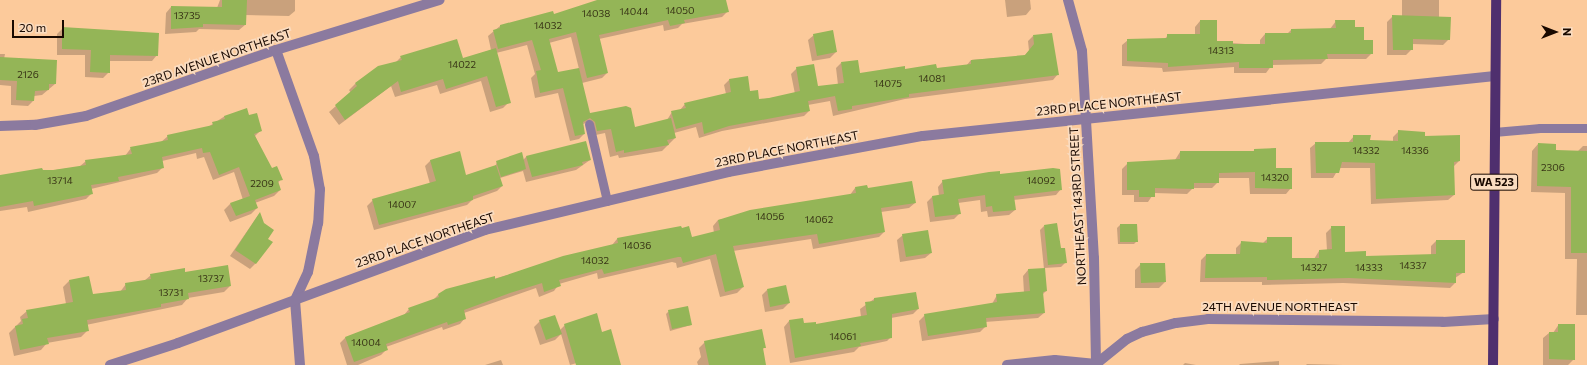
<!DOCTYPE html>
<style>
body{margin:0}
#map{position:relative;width:1587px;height:365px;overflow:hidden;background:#fcca9b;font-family:Commissioner,sans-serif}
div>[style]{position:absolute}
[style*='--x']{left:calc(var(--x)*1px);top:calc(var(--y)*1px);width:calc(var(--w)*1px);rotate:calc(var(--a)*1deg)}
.shadow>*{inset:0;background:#0003}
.building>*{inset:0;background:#94b557}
.service>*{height:9px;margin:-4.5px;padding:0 4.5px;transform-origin:4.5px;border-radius:4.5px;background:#8b7a9f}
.minor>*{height:10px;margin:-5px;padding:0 5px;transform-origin:5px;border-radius:5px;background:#8b7a9f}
.primary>*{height:10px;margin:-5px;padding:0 5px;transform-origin:5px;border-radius:5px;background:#4f2f6e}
span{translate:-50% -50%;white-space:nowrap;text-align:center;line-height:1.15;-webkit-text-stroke:3.5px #fadcc0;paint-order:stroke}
.number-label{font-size:10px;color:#383416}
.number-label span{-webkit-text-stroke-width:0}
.shield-label span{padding:1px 3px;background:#fadcc0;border:1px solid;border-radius:3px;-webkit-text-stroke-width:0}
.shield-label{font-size:11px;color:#190900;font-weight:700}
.street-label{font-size:12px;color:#190900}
.north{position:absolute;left:1535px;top:12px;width:40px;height:40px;-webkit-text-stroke:3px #fadcc0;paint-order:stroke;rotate:90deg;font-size:11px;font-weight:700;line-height:16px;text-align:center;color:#190900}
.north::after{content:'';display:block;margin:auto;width:14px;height:18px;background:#190900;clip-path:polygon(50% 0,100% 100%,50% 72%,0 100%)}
.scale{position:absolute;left:12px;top:20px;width:52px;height:18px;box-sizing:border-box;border:2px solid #190900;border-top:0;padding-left:5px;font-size:12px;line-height:14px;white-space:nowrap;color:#190900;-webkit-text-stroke:3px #fadcc0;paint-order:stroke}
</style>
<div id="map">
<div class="shadow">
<i style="clip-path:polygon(220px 0,295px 0,295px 11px,289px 16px,245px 15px,245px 25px,239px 30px,199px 29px,196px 32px,165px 34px,166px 13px,171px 7px,217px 8px)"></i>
<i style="clip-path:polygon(evenodd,601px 0,725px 0,728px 11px,722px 17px,682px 24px,678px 28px,664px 31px,663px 25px,599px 39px,607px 73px,602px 78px,582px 83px,589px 114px,634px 128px,667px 120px,672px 112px,680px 110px,685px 104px,726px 94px,724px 85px,729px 80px,759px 100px,795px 94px,791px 74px,797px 68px,817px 88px,838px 85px,836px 68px,841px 63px,859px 74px,966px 66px,971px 60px,1024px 56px,1029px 51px,1028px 41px,1033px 36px,1058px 74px,1053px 80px,905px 99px,833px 116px,830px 101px,808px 105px,809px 111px,804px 116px,722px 131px,699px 138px,696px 127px,674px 133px,675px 138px,662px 151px,619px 158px,618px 155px,610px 157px,605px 133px,591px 136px,586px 123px,583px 124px,584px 134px,579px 139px,570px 141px,558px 93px,535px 98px,531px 78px,535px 74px,527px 45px,496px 53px,509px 102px,503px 108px,490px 112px,481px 81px,440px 94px,437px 85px,395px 97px,391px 86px,339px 125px,329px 112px,351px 93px,349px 90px,355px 84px,379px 67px,396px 62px,401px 57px,463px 59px,491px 50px,488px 36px,500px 26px,553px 16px,601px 0,571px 37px,579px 69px,557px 74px,549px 43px,571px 37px)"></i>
<i style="clip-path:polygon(1005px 0,1030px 0,1031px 9px,1026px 15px,1007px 17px)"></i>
<i style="clip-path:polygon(1402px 0,1439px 0,1439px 18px,1449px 39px,1443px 45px,1412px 44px,1412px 49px,1406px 55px,1387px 55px,1387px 22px,1393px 16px,1402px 16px)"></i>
<i style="clip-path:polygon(1200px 21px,1216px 42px,1260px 45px,1260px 40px,1265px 34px,1287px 34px,1291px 30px,1330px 29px,1336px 21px,1354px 28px,1372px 53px,1366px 59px,1326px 59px,1321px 64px,1272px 65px,1266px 73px,1234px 73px,1234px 67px,1163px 72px,1162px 68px,1122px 66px,1122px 45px,1128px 40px,1164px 40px,1168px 35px,1195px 35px,1195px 27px)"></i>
<i style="clip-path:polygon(63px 28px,157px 55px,152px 61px,109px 61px,109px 72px,103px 78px,85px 77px,85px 55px,57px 55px,57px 34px)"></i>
<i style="clip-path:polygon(814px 35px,836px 52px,830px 58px,812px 61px,808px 40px)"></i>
<i style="clip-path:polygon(0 54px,5px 54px,4px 59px,55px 84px,42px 95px,34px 96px,33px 101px,28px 106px,11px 105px,11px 86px,0 85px)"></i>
<i style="clip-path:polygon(225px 116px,249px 117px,261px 130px,255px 136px,271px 169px,281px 179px,278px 183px,280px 190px,274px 196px,255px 203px,257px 208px,251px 214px,230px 222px,224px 210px,230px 204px,243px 200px,234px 172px,213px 180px,204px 157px,197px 159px,196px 153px,162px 161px,163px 167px,157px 173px,91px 189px,92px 193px,86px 199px,28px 212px,27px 207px,0 211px,0 177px,79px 167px,86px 161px,125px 156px,131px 148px,161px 142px,168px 136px,208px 127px)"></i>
<i style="clip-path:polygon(1399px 131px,1424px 137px,1459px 161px,1453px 167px,1454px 195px,1448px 200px,1371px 204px,1370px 168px,1339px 168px,1333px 178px,1311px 178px,1310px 148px,1316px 143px,1348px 143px,1354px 136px,1369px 141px,1393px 141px,1393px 137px)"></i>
<i style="clip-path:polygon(1538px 144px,1554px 151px,1578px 151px,1583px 146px,1587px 146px,1587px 315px,1576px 315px,1577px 259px,1565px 259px,1565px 193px,1531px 192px,1532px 151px)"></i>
<i style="clip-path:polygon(1255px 150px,1291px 188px,1286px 194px,1250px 194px,1249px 178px,1218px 178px,1218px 182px,1212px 188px,1193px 188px,1187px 194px,1154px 193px,1148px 202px,1134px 202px,1134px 195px,1122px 195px,1122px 169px,1128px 163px,1175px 160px,1180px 152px,1252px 152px)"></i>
<i style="clip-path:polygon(526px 157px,590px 160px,576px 170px,526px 182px,523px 171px,500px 178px,502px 186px,497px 191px,472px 200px,467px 205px,374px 230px,367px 206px,373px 200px,430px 184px,425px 166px,431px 160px,466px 176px,495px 167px,497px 162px,523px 160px)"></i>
<i style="clip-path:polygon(989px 173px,1061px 189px,1056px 195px,1013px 200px,1015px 210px,1009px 215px,988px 217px,987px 211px,981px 212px,980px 200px,958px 203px,960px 213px,954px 219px,930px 222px,927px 202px,932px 197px,939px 196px,938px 187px,943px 181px)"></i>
<i style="clip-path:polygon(855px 188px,915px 203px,909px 208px,881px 212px,884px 232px,879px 237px,813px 249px,811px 239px,733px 251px,743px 287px,737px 293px,720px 297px,710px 259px,677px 268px,676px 263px,672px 262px,598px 279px,597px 273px,559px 284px,554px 291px,539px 297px,536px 288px,464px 313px,465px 318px,460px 324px,443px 330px,442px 327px,386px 347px,387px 349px,381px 355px,358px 365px,347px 365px,340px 343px,345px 338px,404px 315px,409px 309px,433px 300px,438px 295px,612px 245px,617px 239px,691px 238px,714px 233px,713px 226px,718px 220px,850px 195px)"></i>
<i style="clip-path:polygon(259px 214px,256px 263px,250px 269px,230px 256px)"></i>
<i style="clip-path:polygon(1120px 225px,1137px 241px,1134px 244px,1118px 244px,1117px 228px)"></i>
<i style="clip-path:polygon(1044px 226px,1066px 262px,1061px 267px,1044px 268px,1046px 291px,1042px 295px,1044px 313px,1038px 318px,985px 322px,986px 326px,980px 332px,922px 341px,919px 321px,925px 315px,992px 304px,997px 295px,1024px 293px,1023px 276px,1028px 270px,1044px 269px,1040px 230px)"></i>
<i style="clip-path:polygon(1332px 227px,1344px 253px,1365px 257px,1431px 255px,1431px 246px,1436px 241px,1464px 272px,1455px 278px,1455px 283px,1450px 288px,1343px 283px,1262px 285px,1262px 282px,1200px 282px,1201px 260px,1206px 255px,1236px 255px,1236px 248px,1242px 242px,1263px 243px,1268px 238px,1291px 259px,1314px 259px,1319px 251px,1327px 251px,1326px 233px)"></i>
<i style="clip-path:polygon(903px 235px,931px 253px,925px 258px,900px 262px,897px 240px)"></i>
<i style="clip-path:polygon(1141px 264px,1165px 282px,1159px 288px,1135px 288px,1135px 270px)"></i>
<i style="clip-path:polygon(184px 274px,230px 286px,224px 292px,188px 298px,182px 305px,86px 325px,87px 331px,81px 337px,47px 343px,41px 350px,14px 356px,9px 333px,21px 321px,20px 317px,27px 311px,66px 304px,63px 287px,69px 281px,92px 296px,120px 292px,126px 284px,144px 281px,151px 275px)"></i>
<i style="clip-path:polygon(767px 290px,789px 303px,783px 309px,765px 312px,762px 295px)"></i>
<i style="clip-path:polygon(874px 299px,918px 309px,913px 314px,891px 318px,892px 336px,887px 341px,859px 347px,854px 352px,790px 363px,784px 327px,789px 321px,815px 325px,861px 317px,860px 309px)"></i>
<i style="clip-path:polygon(669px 311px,691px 325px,670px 331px,666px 314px)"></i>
<i style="clip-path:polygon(540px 321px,559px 331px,565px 325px,601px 333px,610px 353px,570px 365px,561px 334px,555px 340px,540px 345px,534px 327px)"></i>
<i style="clip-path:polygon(1559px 324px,1574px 359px,1568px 365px,1543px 365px,1543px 338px,1549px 333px,1553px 333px)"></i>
<i style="clip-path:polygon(705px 342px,765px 347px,762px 350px,764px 365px,698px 365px,697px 362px,701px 357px,699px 348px)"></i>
<i style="clip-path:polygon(501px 360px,503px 365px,485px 365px)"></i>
<i style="clip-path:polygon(1279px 361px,1279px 365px,1239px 365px,1240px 364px)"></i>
<i style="clip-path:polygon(1185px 363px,1196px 365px,1183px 365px)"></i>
<i style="clip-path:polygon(1307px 364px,1343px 365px,1306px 365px)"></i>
</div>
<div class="building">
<i style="clip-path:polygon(222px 0,247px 0,246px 25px,203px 24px,203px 27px,171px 29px,171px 6px,222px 7px)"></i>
<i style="clip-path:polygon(597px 0,726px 0,729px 12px,684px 20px,685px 23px,670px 26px,668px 20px,599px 35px,608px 73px,587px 78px,576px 32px,549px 39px,558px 72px,579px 68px,590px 113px,626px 106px,631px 108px,635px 127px,671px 118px,676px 138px,667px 140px,669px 145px,624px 153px,624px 150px,616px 152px,611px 129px,597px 131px,595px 122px,590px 118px,583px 122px,585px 134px,575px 136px,563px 88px,540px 93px,536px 71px,541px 70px,532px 40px,498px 49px,493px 30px,500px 28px,500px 25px,553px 11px,554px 14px)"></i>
<i style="clip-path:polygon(1392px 15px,1451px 17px,1450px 40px,1413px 39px,1413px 50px,1393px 50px)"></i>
<i style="clip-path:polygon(1200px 20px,1217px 20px,1217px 41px,1233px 41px,1233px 44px,1265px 44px,1265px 33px,1291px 33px,1291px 29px,1336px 28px,1335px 20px,1355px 20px,1355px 27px,1364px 27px,1364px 40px,1373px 40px,1373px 54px,1327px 54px,1328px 59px,1273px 60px,1273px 68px,1239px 68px,1239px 62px,1168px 67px,1168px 63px,1127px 61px,1127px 39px,1167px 38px,1167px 34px,1200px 34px)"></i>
<i style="clip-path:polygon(62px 27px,159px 33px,158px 56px,110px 55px,110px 73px,90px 72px,91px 50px,62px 49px)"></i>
<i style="clip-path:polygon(833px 30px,837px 52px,817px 56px,813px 34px)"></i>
<i style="clip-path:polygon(1052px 33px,1059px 75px,909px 94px,909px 97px,852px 106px,852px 109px,838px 111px,835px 96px,808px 101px,810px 111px,729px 126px,704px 134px,702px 122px,676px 129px,671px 111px,686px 108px,684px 103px,731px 92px,729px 79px,748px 76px,750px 91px,758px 90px,759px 99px,769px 98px,800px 91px,796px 67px,814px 64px,818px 86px,844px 83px,841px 62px,858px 60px,860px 73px,905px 66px,905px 69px,936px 64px,937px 68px,971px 64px,971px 60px,1025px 55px,1034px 44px,1033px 35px)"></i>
<i style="clip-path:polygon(457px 39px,463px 58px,496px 48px,511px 103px,496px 107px,487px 76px,446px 89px,443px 79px,401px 92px,398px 81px,345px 120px,335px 105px,357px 86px,355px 83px,378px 66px,402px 60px,400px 56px)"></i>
<i style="clip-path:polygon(0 57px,57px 60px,56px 84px,49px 84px,49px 90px,35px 91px,34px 101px,16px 100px,17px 81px,0 80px)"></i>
<i style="clip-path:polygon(247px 108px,249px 115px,257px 113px,262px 131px,254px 134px,272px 168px,277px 166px,283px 180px,278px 181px,281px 190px,255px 200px,258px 208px,236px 216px,230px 203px,250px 196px,239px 167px,219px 175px,210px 152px,203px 153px,202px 148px,162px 157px,164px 168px,118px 177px,119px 181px,91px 185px,93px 194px,34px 206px,33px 201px,0 207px,0 175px,42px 168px,43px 170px,53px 170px,86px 165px,85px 160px,132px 154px,130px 147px,168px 140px,167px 135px,213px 125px,212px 122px,225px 119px,224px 116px)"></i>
<i style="clip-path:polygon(1398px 130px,1425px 132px,1425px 136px,1460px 135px,1460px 161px,1454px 162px,1455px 195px,1376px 199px,1375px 163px,1342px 162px,1339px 173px,1316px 173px,1315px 142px,1353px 142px,1353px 135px,1371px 135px,1370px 140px,1398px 141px)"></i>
<i style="clip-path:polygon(586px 141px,591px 160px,582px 162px,583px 165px,532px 177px,526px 156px)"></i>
<i style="clip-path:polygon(1538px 143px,1556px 144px,1556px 150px,1587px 151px,1587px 253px,1571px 253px,1571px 187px,1537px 186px)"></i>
<i style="clip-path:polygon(1276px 148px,1276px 168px,1292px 168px,1292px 189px,1255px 188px,1255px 172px,1219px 173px,1219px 183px,1194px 183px,1194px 189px,1155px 188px,1155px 197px,1139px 197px,1139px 190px,1127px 190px,1127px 162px,1180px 159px,1180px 151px,1254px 151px,1254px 149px)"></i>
<i style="clip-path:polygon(460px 151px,466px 175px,496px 165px,503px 186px,473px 196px,473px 200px,379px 225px,372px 199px,436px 181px,430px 160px)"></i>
<i style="clip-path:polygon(522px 152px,526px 169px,501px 177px,496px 161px)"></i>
<i style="clip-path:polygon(1053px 168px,1060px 169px,1062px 190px,1014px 196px,1016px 210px,993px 212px,992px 206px,986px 207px,985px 195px,958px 199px,961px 214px,935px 217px,932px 196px,944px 194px,942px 180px,989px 172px,1000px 171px,1000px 174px)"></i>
<i style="clip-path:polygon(912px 181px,916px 203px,881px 208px,885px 232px,819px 244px,817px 234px,733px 246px,744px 287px,725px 292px,716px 254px,683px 263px,681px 257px,678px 257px,604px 274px,602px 269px,559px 280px,561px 286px,544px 292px,542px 283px,510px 293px,464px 310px,466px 319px,448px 325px,447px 322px,386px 344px,388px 350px,354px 362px,345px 337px,410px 312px,408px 308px,439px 297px,438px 294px,446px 289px,495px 276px,495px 279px,563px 256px,618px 243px,617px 238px,681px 226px,682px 228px,689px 226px,692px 237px,720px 230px,718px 220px,750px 210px,856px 193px,855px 187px,867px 185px,868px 188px)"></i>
<i style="clip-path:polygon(260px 212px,264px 223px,274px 230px,268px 239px,273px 242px,256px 264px,235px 250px)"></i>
<i style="clip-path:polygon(1057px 223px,1061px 248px,1065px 248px,1067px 263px,1048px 265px,1044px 225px)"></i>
<i style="clip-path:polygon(1120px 224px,1137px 224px,1138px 242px,1120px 242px)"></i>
<i style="clip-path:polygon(1331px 226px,1345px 226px,1345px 252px,1366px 251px,1366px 256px,1436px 254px,1436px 240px,1465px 240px,1465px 273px,1456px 273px,1456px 283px,1349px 278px,1267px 280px,1267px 277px,1205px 278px,1206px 254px,1240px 254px,1241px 241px,1267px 243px,1267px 237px,1292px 237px,1292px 258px,1319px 258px,1319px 250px,1332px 249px)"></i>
<i style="clip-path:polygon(928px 230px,932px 253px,906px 257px,902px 234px)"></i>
<i style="clip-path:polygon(1140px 263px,1165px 263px,1166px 282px,1141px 283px)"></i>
<i style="clip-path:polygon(228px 265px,231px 286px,188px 293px,189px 299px,161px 304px,161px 307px,87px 320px,89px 331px,47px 338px,49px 344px,20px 350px,15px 326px,23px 324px,22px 319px,28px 318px,26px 310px,73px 302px,69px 280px,89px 276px,93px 294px,126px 290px,125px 283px,151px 279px,150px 274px,185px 268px,185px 272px)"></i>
<i style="clip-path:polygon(1045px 268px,1047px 291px,1043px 292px,1045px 313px,986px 318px,987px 327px,928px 336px,924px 314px,997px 302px,996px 294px,1030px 291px,1028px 269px)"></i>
<i style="clip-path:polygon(786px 285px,790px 303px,770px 307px,767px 289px)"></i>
<i style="clip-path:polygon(916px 292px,919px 309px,892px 314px,892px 338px,860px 343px,861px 346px,795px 358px,789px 320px,803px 318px,804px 323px,816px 322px,816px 324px,867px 315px,865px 302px,874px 301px,874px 298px)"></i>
<i style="clip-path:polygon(688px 306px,692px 325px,672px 329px,668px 310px)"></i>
<i style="clip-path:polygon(597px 313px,602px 332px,611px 329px,621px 365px,576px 365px,564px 324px)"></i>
<i style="clip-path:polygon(555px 315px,562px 334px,546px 340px,539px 320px)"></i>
<i style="clip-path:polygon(1558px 324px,1575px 324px,1575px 360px,1549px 359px,1549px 332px,1558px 332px)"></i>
<i style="clip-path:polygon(762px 329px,766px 348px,763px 348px,766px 365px,709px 365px,704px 341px)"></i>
</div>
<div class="service">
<i style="--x:589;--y:124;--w:79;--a:76.8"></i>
<i style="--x:1494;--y:132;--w:46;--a:-5"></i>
<i style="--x:1540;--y:128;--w:47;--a:0"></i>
</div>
<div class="minor">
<i style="--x:1068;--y:0;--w:53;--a:74.6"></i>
<i style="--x:1082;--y:51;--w:207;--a:86.7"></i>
<i style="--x:1094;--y:258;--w:107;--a:88.9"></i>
<i style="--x:276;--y:50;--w:113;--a:70.3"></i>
<i style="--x:314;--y:156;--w:34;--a:80"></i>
<i style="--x:320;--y:189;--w:34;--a:93"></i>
<i style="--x:318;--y:223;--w:50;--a:101.5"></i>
<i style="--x:308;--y:272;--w:31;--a:115"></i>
<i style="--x:295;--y:300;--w:65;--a:85.6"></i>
<i style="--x:0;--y:126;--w:35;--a:-2"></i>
<i style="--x:35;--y:125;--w:52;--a:-10"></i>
<i style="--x:86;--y:116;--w:201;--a:-19.2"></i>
<i style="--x:276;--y:50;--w:171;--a:-17"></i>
<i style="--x:110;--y:365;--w:71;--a:-17.9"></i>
<i style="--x:178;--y:343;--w:327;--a:-20.2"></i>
<i style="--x:485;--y:230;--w:250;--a:-13.4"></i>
<i style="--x:728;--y:172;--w:198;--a:-10.5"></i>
<i style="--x:923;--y:136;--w:575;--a:-5.99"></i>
<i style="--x:1007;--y:365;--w:48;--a:-5.9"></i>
<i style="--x:1055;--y:360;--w:41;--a:5.6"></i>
<i style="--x:1096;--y:364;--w:40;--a:-39"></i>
<i style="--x:1127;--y:339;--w:17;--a:-25"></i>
<i style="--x:1142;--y:332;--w:35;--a:-15"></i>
<i style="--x:1176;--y:323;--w:32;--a:-7"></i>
<i style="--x:1208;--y:319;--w:235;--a:0.7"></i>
<i style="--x:1443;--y:322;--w:51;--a:-3.4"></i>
</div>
<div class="primary">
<i style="--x:1493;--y:365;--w:365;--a:-89.5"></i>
</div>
<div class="number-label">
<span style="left:680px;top:11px">14050</span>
<span style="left:634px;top:12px">14044</span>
<span style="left:596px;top:14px">14038</span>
<span style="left:187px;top:16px">13735</span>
<span style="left:548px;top:26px">14032</span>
<span style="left:1221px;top:51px">14313</span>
<span style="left:462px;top:65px">14022</span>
<span style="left:28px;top:75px">2126</span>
<span style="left:932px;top:79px">14081</span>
<span style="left:888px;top:84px">14075</span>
<span style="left:1366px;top:151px">14332</span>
<span style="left:1415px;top:151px">14336</span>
<span style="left:1553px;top:168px">2306</span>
<span style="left:1275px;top:178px">14320</span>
<span style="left:60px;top:181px">13714</span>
<span style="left:1041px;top:181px">14092</span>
<span style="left:262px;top:184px">2209</span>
<span style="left:402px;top:205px">14007</span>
<span style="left:770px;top:217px">14056</span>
<span style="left:819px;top:220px">14062</span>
<span style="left:637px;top:246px">14036</span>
<span style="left:595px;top:261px">14032</span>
<span style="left:1413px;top:266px">14337</span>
<span style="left:1314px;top:268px">14327</span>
<span style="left:1369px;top:268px">14333</span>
<span style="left:211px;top:279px">13737</span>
<span style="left:171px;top:293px">13731</span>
<span style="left:843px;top:337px">14061</span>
<span style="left:366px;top:343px">14004</span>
</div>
<div class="shield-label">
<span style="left:1494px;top:182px">WA 523</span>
</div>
<div class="street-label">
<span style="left:217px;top:58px;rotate:-19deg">23RD AVENUE NORTHEAST</span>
<span style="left:1109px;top:104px;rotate:-6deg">23RD PLACE NORTHEAST</span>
<span style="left:787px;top:149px;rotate:-11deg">23RD PLACE NORTHEAST</span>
<span style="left:1078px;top:206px;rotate:-93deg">NORTHEAST 143RD STREET</span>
<span style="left:425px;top:240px;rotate:-19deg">23RD PLACE NORTHEAST</span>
<span style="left:1280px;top:307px">24TH AVENUE NORTHEAST</span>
</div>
<div class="north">N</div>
<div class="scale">20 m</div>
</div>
